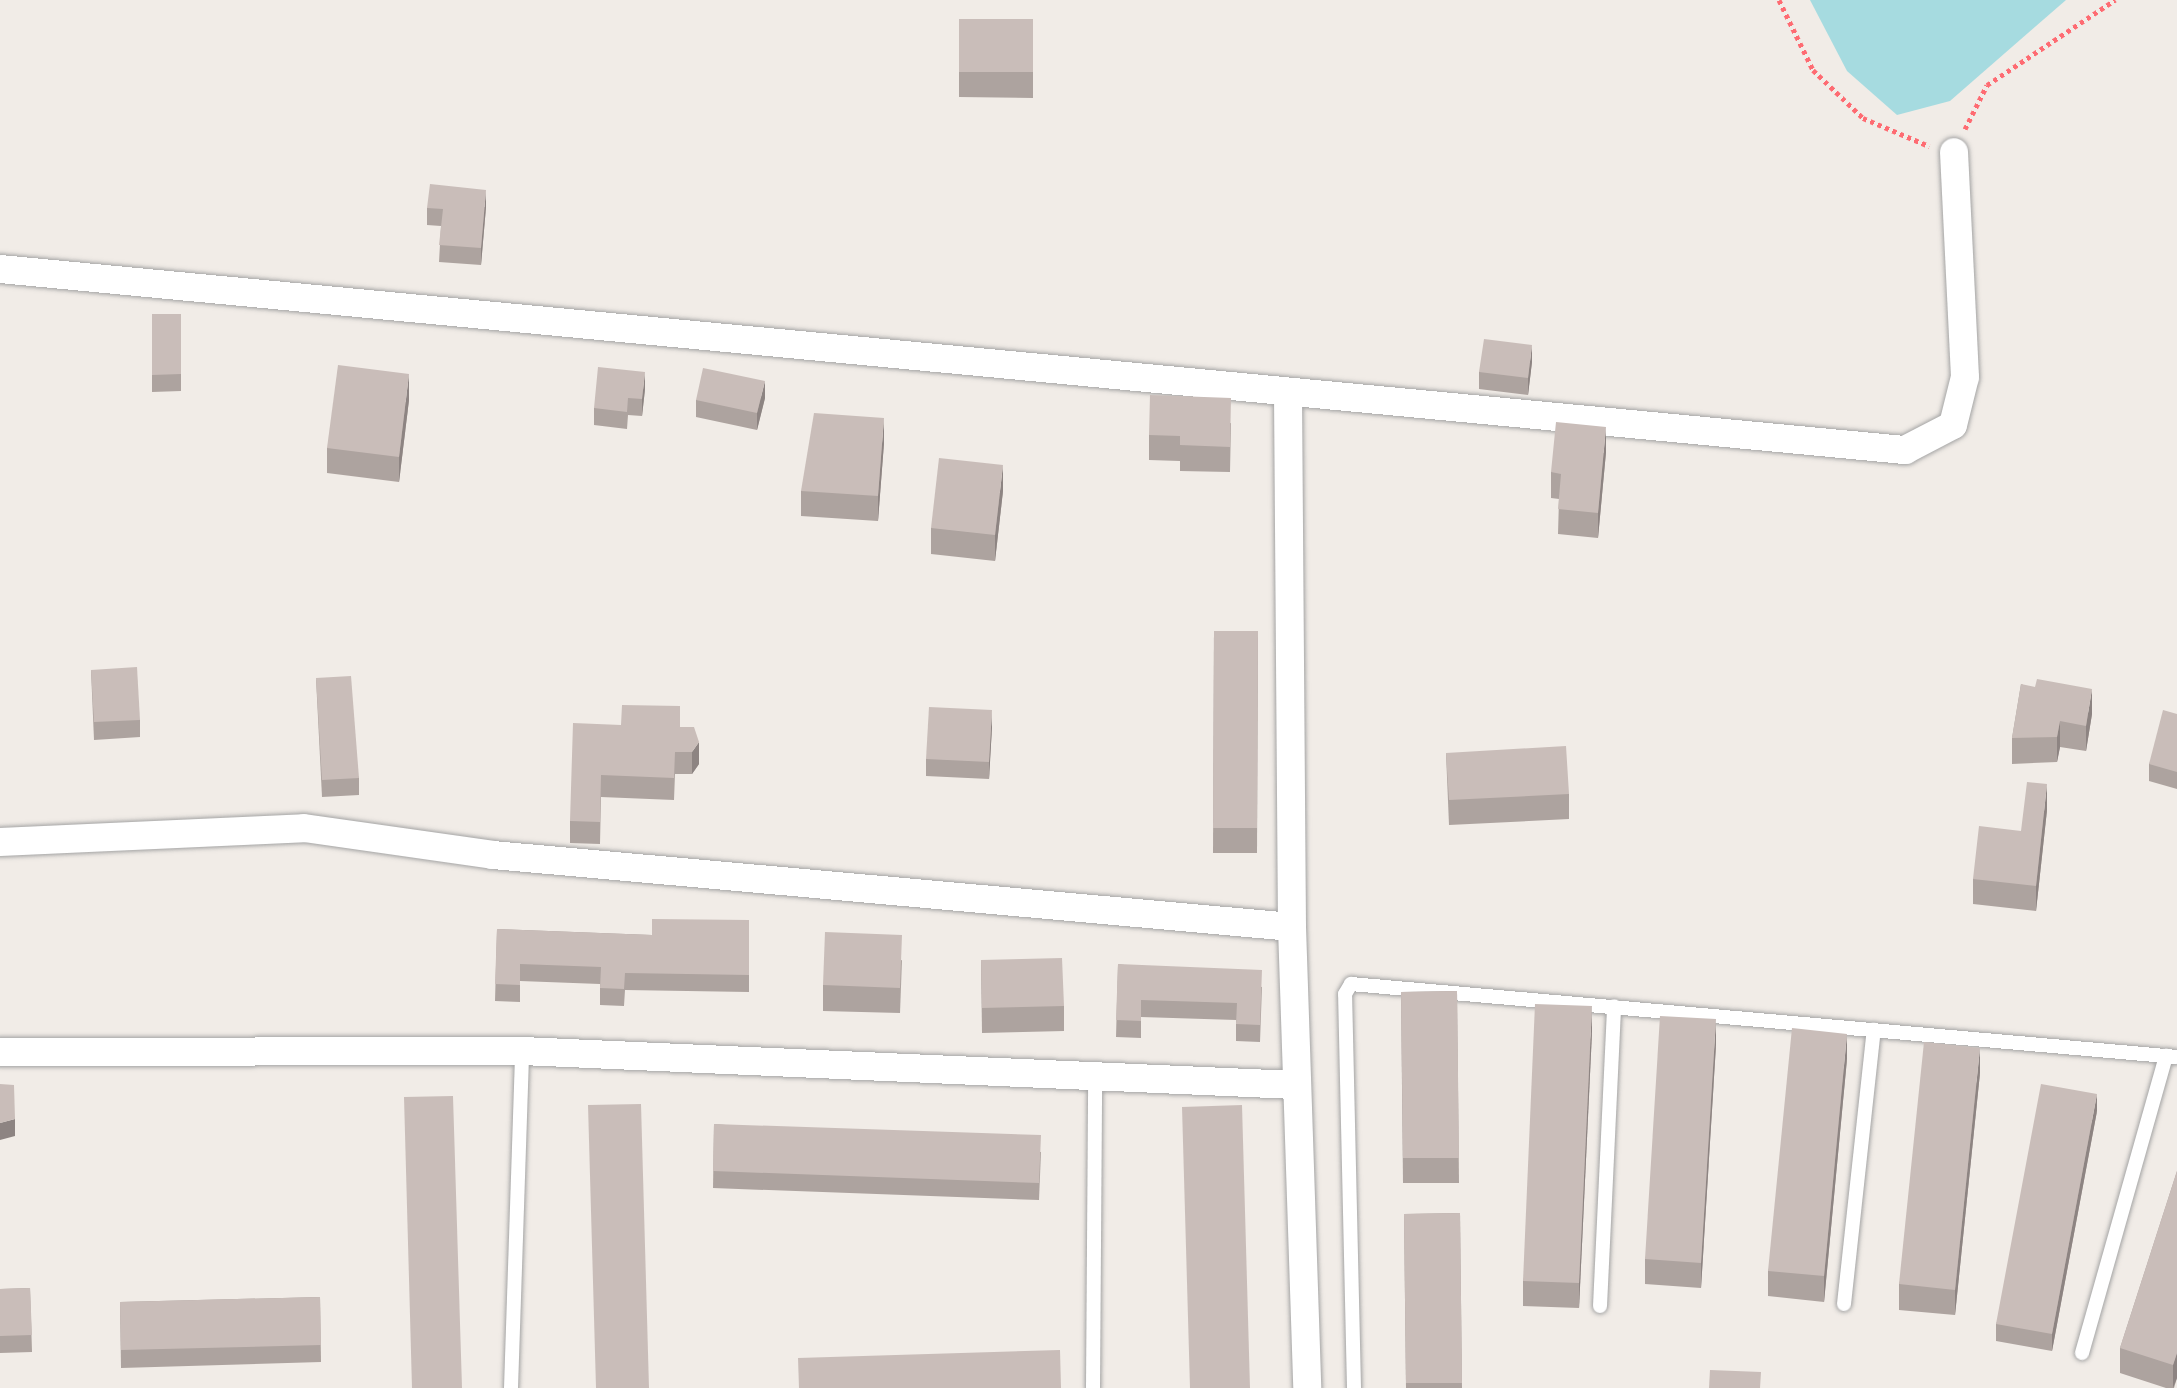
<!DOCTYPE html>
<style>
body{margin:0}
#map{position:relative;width:2177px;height:1388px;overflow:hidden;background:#f1ece7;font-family:Commissioner,sans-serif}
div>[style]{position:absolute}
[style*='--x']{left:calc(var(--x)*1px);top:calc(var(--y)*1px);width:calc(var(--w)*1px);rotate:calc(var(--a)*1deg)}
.water>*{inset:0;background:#a6dbe0}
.path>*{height:5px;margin-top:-2.5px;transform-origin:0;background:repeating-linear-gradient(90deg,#fe6b72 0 4px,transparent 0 8px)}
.roads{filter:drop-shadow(0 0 2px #a4a4a4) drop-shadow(0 0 2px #a4a4a4)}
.lane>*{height:14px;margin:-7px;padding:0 7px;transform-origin:7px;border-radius:7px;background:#fff}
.street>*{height:28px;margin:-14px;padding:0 14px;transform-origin:14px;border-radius:14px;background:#fff}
.wall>*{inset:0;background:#ada39f}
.shaded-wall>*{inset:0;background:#8d8482}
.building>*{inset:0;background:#c9bdb9}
span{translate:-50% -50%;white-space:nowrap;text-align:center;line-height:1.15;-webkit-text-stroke:7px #fff;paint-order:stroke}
</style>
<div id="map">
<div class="water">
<i style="clip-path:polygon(1810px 0,2066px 0,1950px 101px,1897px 115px,1847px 71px)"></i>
</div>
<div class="path">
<i style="--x:1779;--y:0;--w:78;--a:64.1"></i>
<i style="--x:1813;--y:70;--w:69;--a:43.8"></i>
<i style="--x:1863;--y:118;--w:72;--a:23"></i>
<i style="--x:1965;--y:129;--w:49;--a:-63.4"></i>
<i style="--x:1987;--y:85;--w:154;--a:-33.6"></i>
</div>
<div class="roads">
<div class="lane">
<i style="--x:1844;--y:1304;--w:276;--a:-83.8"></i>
<i style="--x:1600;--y:1306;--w:300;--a:-87.3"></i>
<i style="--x:2082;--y:1353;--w:309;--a:-74.2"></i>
<i style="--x:511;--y:1388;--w:337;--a:-88.1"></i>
<i style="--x:1093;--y:1388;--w:310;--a:-89.6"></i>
<i style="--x:1354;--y:1388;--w:394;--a:-91.3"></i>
<i style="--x:1345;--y:994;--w:12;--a:-59"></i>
<i style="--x:1351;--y:984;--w:829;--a:5.05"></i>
</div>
<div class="street">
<i style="--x:0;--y:269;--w:1914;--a:5.43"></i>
<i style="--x:1905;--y:450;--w:54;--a:-27.5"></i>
<i style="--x:1953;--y:425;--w:49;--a:-76"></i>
<i style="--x:1965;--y:377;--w:225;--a:-92.8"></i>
<i style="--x:1288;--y:394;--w:533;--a:89.57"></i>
<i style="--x:1292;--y:927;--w:461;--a:88.1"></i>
<i style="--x:0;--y:842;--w:304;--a:-2.6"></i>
<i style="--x:304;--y:828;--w:191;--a:8.1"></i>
<i style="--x:493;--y:855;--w:802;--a:5.15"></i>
<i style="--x:0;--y:1052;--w:522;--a:-0.11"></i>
<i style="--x:522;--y:1051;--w:775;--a:2.52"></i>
</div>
</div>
<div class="wall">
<i style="clip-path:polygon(959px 19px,1033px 19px,1033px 98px,959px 97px)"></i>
<i style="clip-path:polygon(486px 207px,481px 265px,439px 262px,441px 226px,427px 225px,427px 208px)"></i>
<i style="clip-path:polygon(152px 314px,181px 314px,181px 391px,152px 392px)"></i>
<i style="clip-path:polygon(1532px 362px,1528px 395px,1479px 389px,1479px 372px)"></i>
<i style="clip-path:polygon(645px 389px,642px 416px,628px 415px,627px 429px,594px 425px,594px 408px)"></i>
<i style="clip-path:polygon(765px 398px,757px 430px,696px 417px,696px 400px)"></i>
<i style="clip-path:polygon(409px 400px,399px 482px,327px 473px,327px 448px)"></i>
<i style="clip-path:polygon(1231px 423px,1230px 472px,1180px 471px,1180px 461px,1149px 460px,1149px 435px)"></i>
<i style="clip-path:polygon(884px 443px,878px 521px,801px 516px,801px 491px)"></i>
<i style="clip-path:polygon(1606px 452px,1598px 538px,1558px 534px,1559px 499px,1551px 498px,1551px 472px)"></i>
<i style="clip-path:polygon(1003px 491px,995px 561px,931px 554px,931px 528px)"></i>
<i style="clip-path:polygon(1214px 631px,1258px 631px,1257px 853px,1213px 853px)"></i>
<i style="clip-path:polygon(91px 670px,140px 720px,140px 737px,94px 740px)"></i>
<i style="clip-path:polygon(316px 678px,359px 778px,359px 795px,322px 797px)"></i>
<i style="clip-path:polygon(2021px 684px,2092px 714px,2086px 751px,2060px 747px,2057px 762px,2012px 764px,2012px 738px)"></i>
<i style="clip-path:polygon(2177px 714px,2177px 789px,2149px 781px,2149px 764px)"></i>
<i style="clip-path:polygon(621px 725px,680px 727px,699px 764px,692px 774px,675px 774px,674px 800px,601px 797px,600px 844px,570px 843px,570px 821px)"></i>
<i style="clip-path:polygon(992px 727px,989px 779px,926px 776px,926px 759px)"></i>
<i style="clip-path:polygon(1446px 753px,1569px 794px,1569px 819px,1449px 825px)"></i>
<i style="clip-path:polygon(2047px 810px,2036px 911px,1973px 904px,1973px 879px,2021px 831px)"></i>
<i style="clip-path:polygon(749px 920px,749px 992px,625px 990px,624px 1006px,600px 1005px,600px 984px,520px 981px,520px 1002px,495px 1001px,497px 929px,652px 935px)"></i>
<i style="clip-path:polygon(902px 960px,900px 1013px,823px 1011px,823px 985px)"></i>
<i style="clip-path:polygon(981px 960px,1064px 1006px,1064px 1031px,982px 1033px)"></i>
<i style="clip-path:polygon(1118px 964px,1262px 987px,1260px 1042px,1236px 1041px,1236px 1020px,1141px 1017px,1141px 1038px,1116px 1037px)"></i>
<i style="clip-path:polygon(1457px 991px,1459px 1183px,1403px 1183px,1401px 992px)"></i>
<i style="clip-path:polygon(1592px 1032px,1579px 1308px,1523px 1306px,1523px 1281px)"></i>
<i style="clip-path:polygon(1716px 1045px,1701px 1288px,1645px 1284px,1645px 1259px)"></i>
<i style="clip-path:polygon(1847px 1059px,1824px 1302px,1768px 1296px,1768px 1271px)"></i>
<i style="clip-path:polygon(1980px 1073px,1955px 1315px,1899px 1310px,1899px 1284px)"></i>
<i style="clip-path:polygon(2097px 1111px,2052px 1351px,1996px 1341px,1996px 1324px)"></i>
<i style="clip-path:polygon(714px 1124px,1041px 1152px,1039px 1200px,713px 1188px)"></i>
<i style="clip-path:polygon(2177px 1171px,2177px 1378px,2174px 1388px,2166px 1388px,2120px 1373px,2120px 1348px)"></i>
<i style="clip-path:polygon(1460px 1213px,1462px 1388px,1406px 1388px,1404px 1214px)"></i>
<i style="clip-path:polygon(30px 1288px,32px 1352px,0 1353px,0 1289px)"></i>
<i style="clip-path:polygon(320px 1297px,321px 1362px,121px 1368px,120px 1302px)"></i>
</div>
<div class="shaded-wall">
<i style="clip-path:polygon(486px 190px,486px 207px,481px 265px,481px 248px)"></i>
<i style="clip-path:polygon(1532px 345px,1532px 362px,1528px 395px,1528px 378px)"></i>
<i style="clip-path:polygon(645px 372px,645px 389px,642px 416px,642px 399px)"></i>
<i style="clip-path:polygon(409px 374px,409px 400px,399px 482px,399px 457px)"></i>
<i style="clip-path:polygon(765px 381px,765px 398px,757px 430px,757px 413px)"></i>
<i style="clip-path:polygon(884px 418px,884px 443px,878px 521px,878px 496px)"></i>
<i style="clip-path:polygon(1606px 427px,1606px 452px,1598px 538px,1598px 513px)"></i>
<i style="clip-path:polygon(1003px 465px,1003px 491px,995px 561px,995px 535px)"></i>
<i style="clip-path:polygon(2092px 689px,2092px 714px,2086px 751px,2086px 726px)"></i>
<i style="clip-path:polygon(992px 710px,992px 727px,989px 779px,989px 762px)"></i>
<i style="clip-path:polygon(2060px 721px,2060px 747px,2057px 762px,2057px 737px)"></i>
<i style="clip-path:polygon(699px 742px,699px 764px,692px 774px,692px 752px)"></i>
<i style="clip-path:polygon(2047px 784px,2047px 810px,2036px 911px,2036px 886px)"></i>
<i style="clip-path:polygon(1592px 1006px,1592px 1032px,1579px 1308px,1579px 1283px)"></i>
<i style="clip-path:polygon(1716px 1019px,1716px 1045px,1701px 1288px,1701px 1263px)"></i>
<i style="clip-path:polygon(1847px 1034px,1847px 1059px,1824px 1302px,1824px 1276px)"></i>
<i style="clip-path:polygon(1980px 1048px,1980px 1073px,1955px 1315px,1955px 1290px)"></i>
<i style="clip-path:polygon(2097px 1094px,2097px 1111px,2052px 1351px,2052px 1334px)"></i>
<i style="clip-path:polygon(15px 1119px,15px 1136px,0 1140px,0 1123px)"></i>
<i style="clip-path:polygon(2177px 1353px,2177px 1378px,2173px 1388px,2173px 1365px)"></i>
</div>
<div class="building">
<i style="clip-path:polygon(959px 19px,1033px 19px,1033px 72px,959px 72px)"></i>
<i style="clip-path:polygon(430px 184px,486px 190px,481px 248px,439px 245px,443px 209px,427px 208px)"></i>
<i style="clip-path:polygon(152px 314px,181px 314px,181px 374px,152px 375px)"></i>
<i style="clip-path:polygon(1484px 339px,1532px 345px,1528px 378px,1479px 372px)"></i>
<i style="clip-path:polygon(338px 365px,409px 374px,399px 457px,327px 448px)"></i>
<i style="clip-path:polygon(598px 367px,645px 372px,642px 399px,628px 398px,627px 412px,594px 408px)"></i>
<i style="clip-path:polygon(703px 368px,765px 381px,757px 413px,696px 400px)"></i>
<i style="clip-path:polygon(1150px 395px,1231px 398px,1230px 447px,1180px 445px,1180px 436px,1149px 435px)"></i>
<i style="clip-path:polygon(814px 413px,884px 418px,878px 496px,801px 491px)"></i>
<i style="clip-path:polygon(1556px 422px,1606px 427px,1598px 513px,1558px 509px,1561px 474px,1551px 472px)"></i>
<i style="clip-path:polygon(939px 458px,1003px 465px,995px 535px,931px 528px)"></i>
<i style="clip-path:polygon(1214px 631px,1258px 631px,1257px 828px,1213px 828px)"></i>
<i style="clip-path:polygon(137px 667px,140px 720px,94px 722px,91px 670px)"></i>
<i style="clip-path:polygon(351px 676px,359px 778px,322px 780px,316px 678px)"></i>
<i style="clip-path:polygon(2037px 679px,2092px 689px,2086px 726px,2060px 721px,2057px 737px,2012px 738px,2021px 684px,2035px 687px)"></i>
<i style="clip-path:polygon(622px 705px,680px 706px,680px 727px,694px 727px,699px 742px,692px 752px,675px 752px,674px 778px,601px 775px,600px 822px,570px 821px,573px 723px,621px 725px)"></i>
<i style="clip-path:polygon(929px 707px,992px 710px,989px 762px,926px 759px)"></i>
<i style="clip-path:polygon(2163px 710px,2177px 714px,2177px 772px,2149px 764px)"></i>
<i style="clip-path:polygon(1566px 746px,1569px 794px,1449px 800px,1446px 753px)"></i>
<i style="clip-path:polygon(2027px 782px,2047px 784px,2036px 886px,1973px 879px,1979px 826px,2021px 831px)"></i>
<i style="clip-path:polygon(652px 919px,749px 920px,749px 975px,625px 973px,624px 989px,600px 988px,601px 967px,520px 964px,520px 985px,495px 984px,497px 929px,652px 935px)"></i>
<i style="clip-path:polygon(825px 932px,902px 935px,900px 988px,823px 985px)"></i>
<i style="clip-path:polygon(1062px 958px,1064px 1006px,982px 1008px,981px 960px)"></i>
<i style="clip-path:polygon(1118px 964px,1262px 970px,1260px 1025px,1236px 1024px,1237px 1003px,1141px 1000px,1141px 1021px,1116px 1020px)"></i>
<i style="clip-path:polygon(1457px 991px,1459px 1158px,1403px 1158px,1401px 992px)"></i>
<i style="clip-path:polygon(1535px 1004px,1592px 1006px,1579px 1283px,1523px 1281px)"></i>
<i style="clip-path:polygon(1660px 1016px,1716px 1019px,1701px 1263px,1645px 1259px)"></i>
<i style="clip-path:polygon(1792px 1028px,1847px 1034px,1824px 1276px,1768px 1271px)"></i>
<i style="clip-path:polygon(1924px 1042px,1980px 1048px,1955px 1290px,1899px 1284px)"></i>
<i style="clip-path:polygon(0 1084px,14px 1085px,15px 1119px,0 1123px)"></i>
<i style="clip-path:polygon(2041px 1084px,2097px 1094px,2052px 1334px,1996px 1324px)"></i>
<i style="clip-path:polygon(453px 1096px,462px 1388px,412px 1388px,404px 1097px)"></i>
<i style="clip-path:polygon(641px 1104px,649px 1388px,596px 1388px,588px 1105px)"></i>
<i style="clip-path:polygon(1242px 1105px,1250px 1388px,1190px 1388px,1182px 1107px)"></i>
<i style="clip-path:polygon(714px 1124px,1041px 1135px,1039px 1183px,713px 1171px)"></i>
<i style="clip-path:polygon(2177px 1171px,2177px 1353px,2173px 1365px,2120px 1348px)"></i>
<i style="clip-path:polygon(1460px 1213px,1462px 1383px,1406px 1383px,1404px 1214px)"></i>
<i style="clip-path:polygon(30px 1288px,32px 1335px,0 1336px,0 1289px)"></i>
<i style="clip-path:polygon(320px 1297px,321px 1345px,121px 1350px,120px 1302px)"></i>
<i style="clip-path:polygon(1060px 1350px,1061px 1388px,799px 1388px,798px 1358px)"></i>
<i style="clip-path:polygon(1710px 1370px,1761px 1372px,1760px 1388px,1709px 1388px)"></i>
</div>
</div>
